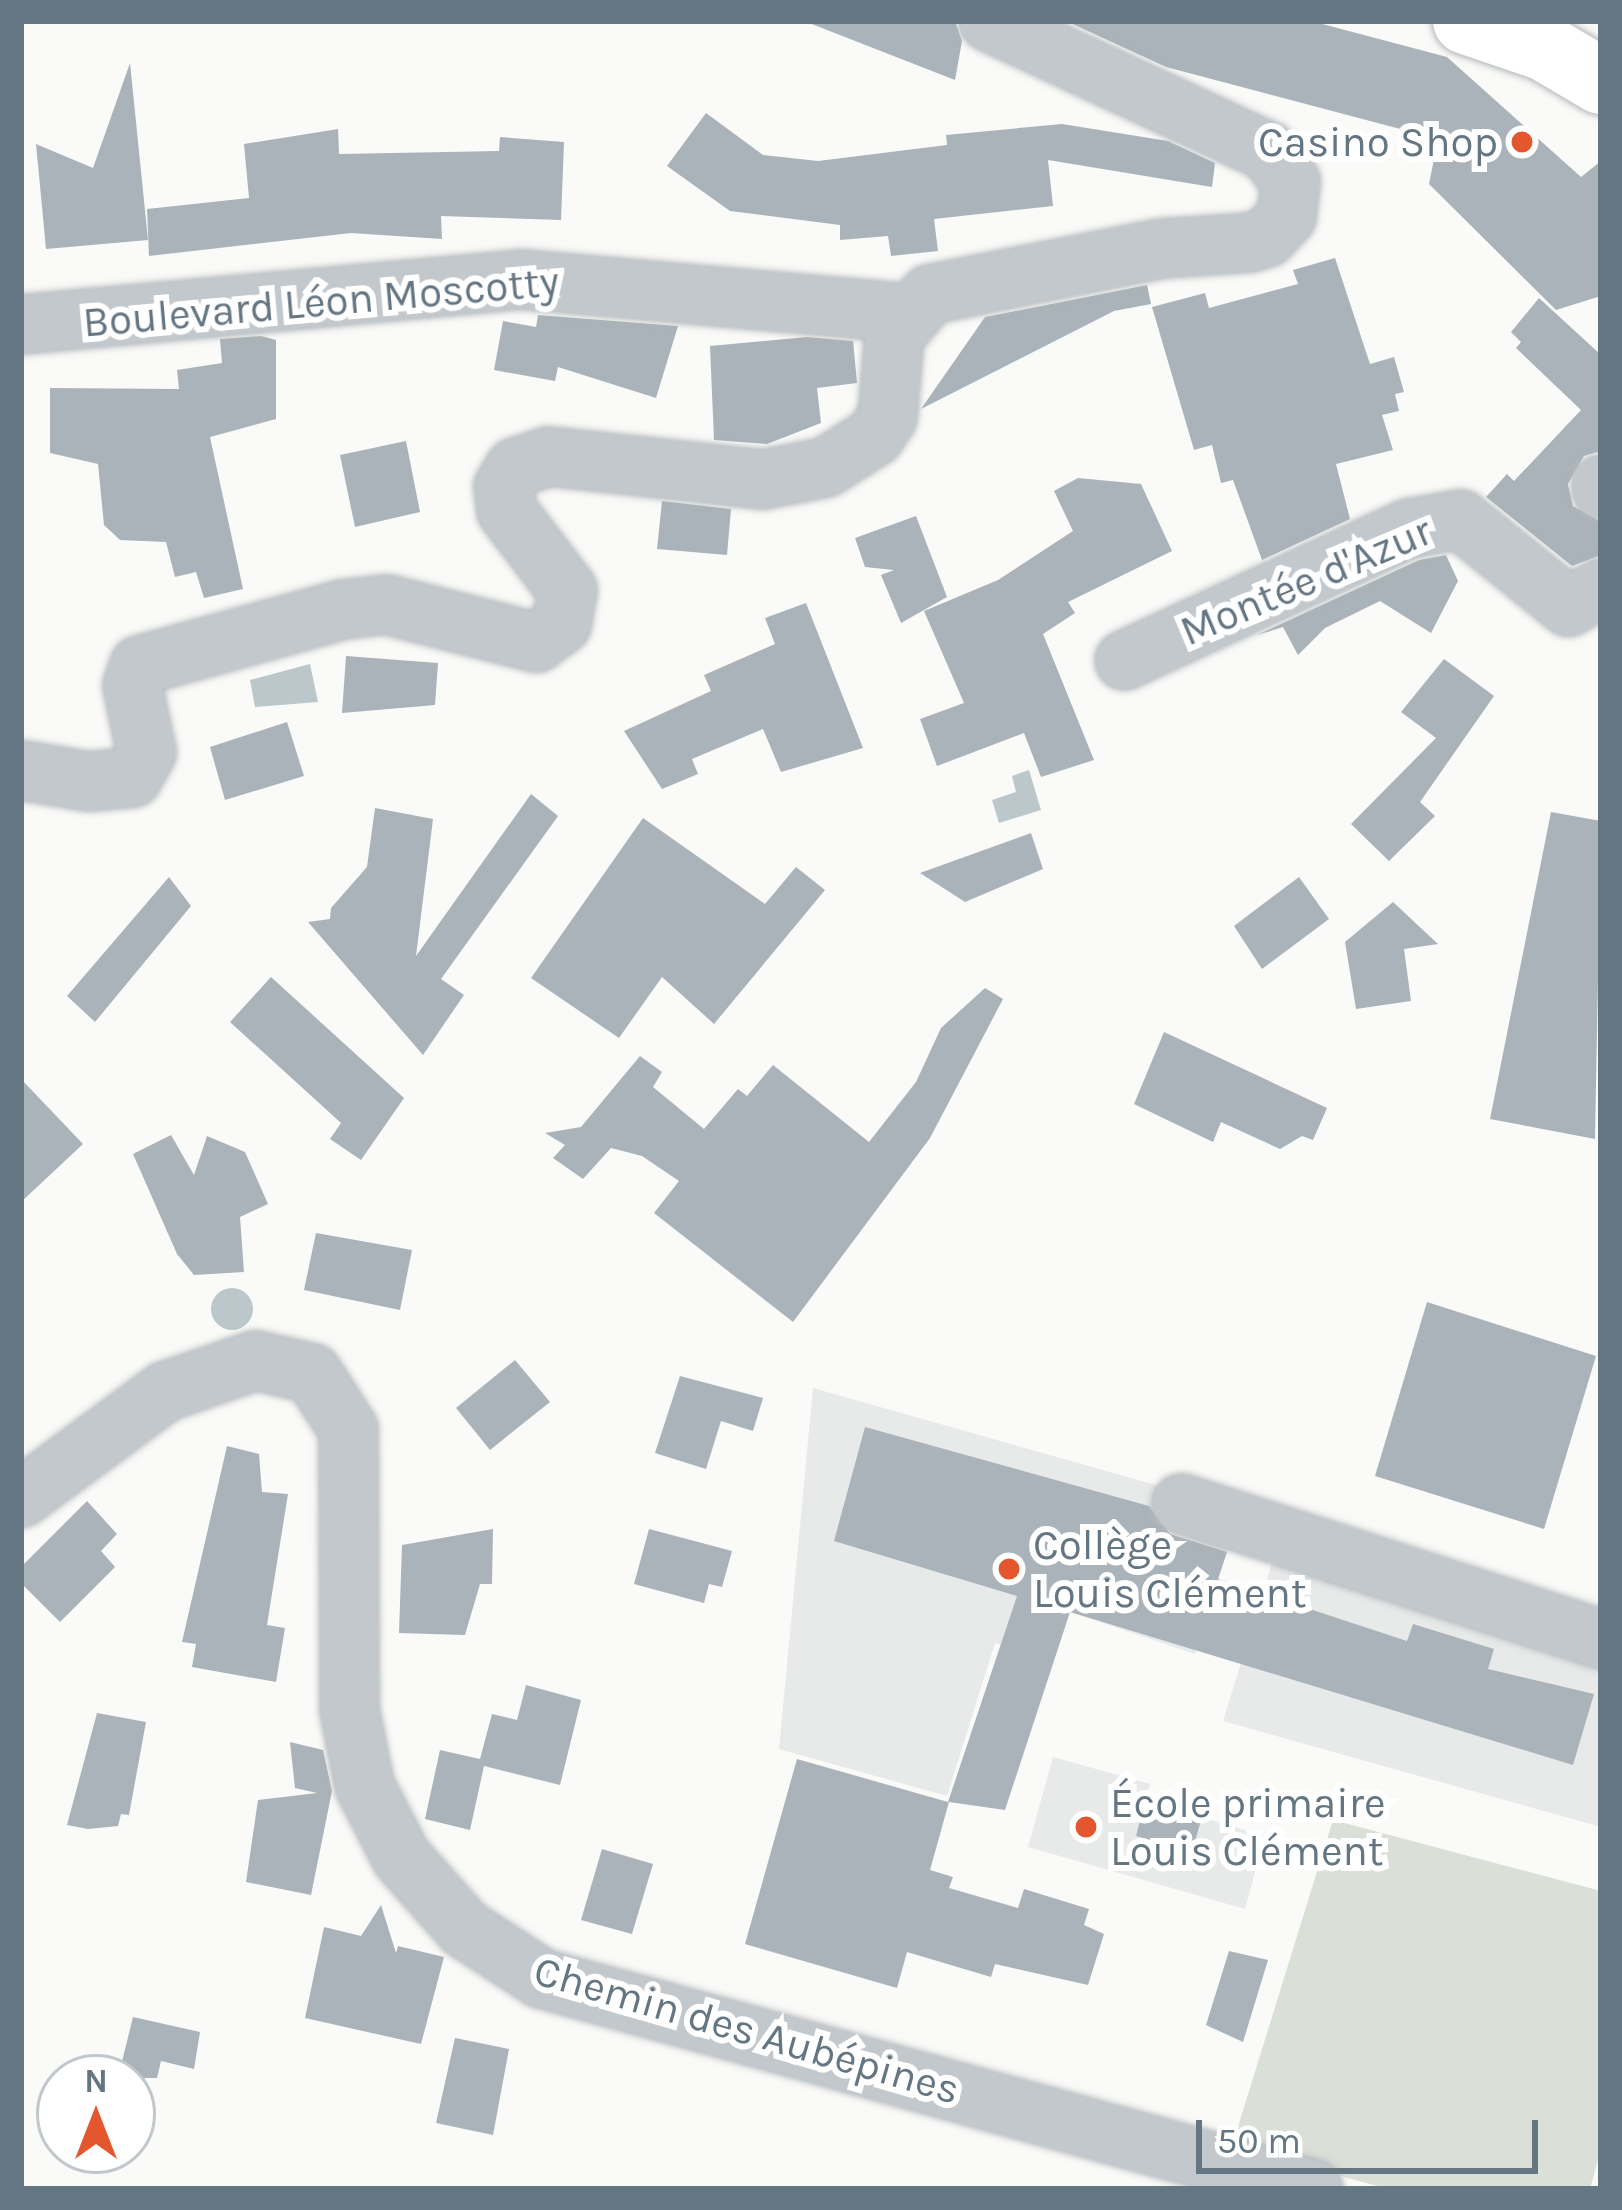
<!DOCTYPE html>
<meta charset="utf-8">
<style>
body{margin:0}
#map{position:relative;width:1622px;height:2210px;overflow:hidden;background:#fafaf8;font-family:Karla,sans-serif}
div>[style]{position:absolute}
[style*='--x']{left:calc(var(--x)*1px);top:calc(var(--y)*1px);width:calc(var(--w)*1px);rotate:calc(var(--a)*1deg)}
.built>*{inset:0;background:#e8e9e9}
.green>*{inset:0;background:#dadfd7}
.water>*{inset:0;background:#bbc7cb}
.round{border-radius:50%}
.building>*{inset:0;background:#aab3b9}
.roads{filter:drop-shadow(0 0 3px #b5babe) drop-shadow(0 0 3px #b5babe)}
.minor>*{height:57px;margin:-28.5px;padding:0 28.5px;transform-origin:28.5px;border-radius:28.5px;background:#c3c8cc}
.major>*{height:66px;margin:-33px;padding:0 33px;transform-origin:33px;border-radius:33px;background:#fff}
.dots>*{width:33px;height:33px;translate:-50% -50%;box-sizing:border-box;border:6px solid #fff;border-radius:50%}
span{translate:-50% -50%;white-space:nowrap;text-align:center;line-height:1.15;-webkit-text-stroke:12px #fff;paint-order:stroke}
.poi-label{font-size:42px;color:#657683}
.right{translate:-100% -50%;text-align:right}
.left{translate:0 -50%;text-align:left}
.street-label{font-size:42px;color:#657683}
.frame{position:absolute;inset:0;border:24px solid #657683;pointer-events:none}
.north{position:absolute;left:36px;top:2054px;width:120px;height:120px;box-sizing:border-box;background:#fff;border:3px solid #c1c8cd;border-radius:50%;rotate:0deg;font-size:33px;font-weight:700;line-height:48px;text-align:center;color:#657683}
.north::after{content:'';display:block;margin:auto;width:42px;height:54px;background:#e4572e;clip-path:polygon(50% 0,100% 100%,50% 72%,0 100%)}
.scale{position:absolute;left:1196px;top:2120px;width:342px;height:54px;box-sizing:border-box;border:6px solid #657683;border-top:0;padding-left:15px;font-size:36px;line-height:42px;white-space:nowrap;color:#657683;-webkit-text-stroke:9px #fff;paint-order:stroke}
</style>
<div id="map">
<div class="built">
<i style="clip-path:polygon(813px 1388px,1184px 1493px,1234px 1529px,1195px 1654px,1061px 1609px,1048px 1658px,995px 1643px,947px 1796px,779px 1749px)"></i>
<i style="clip-path:polygon(1272px 1563px,1601px 1662px,1601px 1827px,1223px 1721px)"></i>
<i style="clip-path:polygon(1053px 1757px,1150px 1784px,1136px 1836px,1192px 1851px,1202px 1817px,1265px 1836px,1245px 1909px,1028px 1847px)"></i>
</div>
<div class="green">
<i style="clip-path:polygon(1333px 1820px,1601px 1891px,1601px 2149px,1590px 2189px,1388px 2189px,1232px 2146px)"></i>
</div>
<div class="water">
<i style="clip-path:polygon(310px 664px,318px 702px,255px 707px,250px 680px)"></i>
<i style="clip-path:polygon(1029px 770px,1041px 810px,999px 823px,992px 800px,1016px 792px,1012px 776px)"></i>
<i class="round" style="left:211px;top:1288px;width:42px;height:42px"></i>
</div>
<div class="building">
<i style="clip-path:polygon(804px 21px,955px 21px,962px 41px,955px 80px)"></i>
<i style="clip-path:polygon(1066px 21px,1311px 21px,1447px 57px,1581px 177px,1601px 161px,1601px 296px,1556px 310px,1429px 184px,1438px 139px,1166px 67px)"></i>
<i style="clip-path:polygon(130px 63px,148px 240px,46px 249px,36px 144px,93px 168px)"></i>
<i style="clip-path:polygon(706px 113px,763px 155px,818px 161px,947px 145px,946px 135px,1062px 124px,1168px 141px,1215px 163px,1212px 187px,1048px 160px,1053px 206px,934px 219px,938px 251px,891px 256px,888px 236px,840px 240px,840px 225px,730px 211px,667px 166px)"></i>
<i style="clip-path:polygon(338px 129px,339px 154px,499px 151px,500px 137px,564px 142px,561px 220px,441px 216px,442px 239px,351px 233px,149px 256px,147px 209px,249px 198px,244px 144px)"></i>
<i style="clip-path:polygon(1335px 258px,1370px 364px,1394px 357px,1404px 392px,1395px 394px,1399px 411px,1382px 415px,1393px 450px,1336px 464px,1350px 519px,1262px 560px,1233px 480px,1221px 483px,1212px 445px,1194px 450px,1152px 307px,1205px 293px,1209px 308px,1298px 284px,1293px 270px)"></i>
<i style="clip-path:polygon(1147px 285px,1151px 304px,1114px 311px,921px 409px,985px 317px)"></i>
<i style="clip-path:polygon(1539px 298px,1601px 355px,1601px 451px,1584px 456px,1568px 484px,1573px 506px,1601px 522px,1601px 555px,1572px 566px,1486px 497px,1507px 474px,1514px 481px,1581px 410px,1516px 348px,1521px 342px,1511px 332px)"></i>
<i style="clip-path:polygon(538px 315px,678px 326px,656px 398px,558px 367px,555px 381px,494px 370px,503px 321px,536px 327px)"></i>
<i style="clip-path:polygon(261px 336px,276px 340px,276px 419px,210px 437px,243px 589px,204px 598px,196px 572px,175px 577px,166px 542px,120px 540px,104px 525px,98px 464px,50px 453px,50px 388px,179px 389px,177px 370px,222px 363px,220px 339px)"></i>
<i style="clip-path:polygon(807px 337px,853px 341px,857px 383px,817px 388px,821px 423px,767px 444px,714px 440px,710px 346px)"></i>
<i style="clip-path:polygon(406px 441px,420px 512px,355px 527px,340px 455px)"></i>
<i style="clip-path:polygon(1078px 478px,1141px 484px,1172px 551px,1068px 602px,1075px 613px,1043px 634px,1094px 760px,1041px 777px,1024px 733px,937px 766px,920px 719px,964px 703px,924px 611px,998px 580px,1073px 531px,1054px 491px)"></i>
<i style="clip-path:polygon(662px 501px,731px 509px,727px 555px,657px 549px)"></i>
<i style="clip-path:polygon(916px 516px,947px 597px,901px 623px,881px 575px,894px 570px,865px 567px,855px 538px)"></i>
<i style="clip-path:polygon(1446px 555px,1458px 581px,1431px 633px,1380px 601px,1325px 628px,1298px 655px,1283px 627px,1257px 635px,1419px 560px)"></i>
<i style="clip-path:polygon(806px 603px,863px 748px,781px 772px,763px 729px,692px 759px,698px 774px,662px 789px,624px 731px,711px 691px,704px 675px,775px 644px,765px 618px)"></i>
<i style="clip-path:polygon(346px 656px,438px 663px,435px 705px,342px 713px)"></i>
<i style="clip-path:polygon(1444px 659px,1494px 696px,1420px 802px,1435px 816px,1389px 861px,1351px 824px,1436px 738px,1401px 712px)"></i>
<i style="clip-path:polygon(287px 722px,304px 776px,225px 800px,210px 747px)"></i>
<i style="clip-path:polygon(531px 794px,558px 816px,441px 979px,464px 995px,423px 1055px,308px 922px,330px 919px,331px 908px,367px 867px,375px 808px,433px 819px,416px 956px)"></i>
<i style="clip-path:polygon(1551px 812px,1601px 821px,1595px 1139px,1490px 1119px)"></i>
<i style="clip-path:polygon(643px 818px,765px 904px,796px 867px,825px 890px,714px 1024px,662px 977px,619px 1038px,531px 978px)"></i>
<i style="clip-path:polygon(1031px 833px,1043px 869px,965px 902px,920px 873px)"></i>
<i style="clip-path:polygon(169px 877px,191px 906px,95px 1022px,67px 996px)"></i>
<i style="clip-path:polygon(1299px 877px,1329px 919px,1262px 969px,1234px 926px)"></i>
<i style="clip-path:polygon(1393px 902px,1438px 944px,1404px 949px,1411px 1001px,1356px 1009px,1345px 942px)"></i>
<i style="clip-path:polygon(271px 977px,404px 1098px,361px 1160px,330px 1139px,341px 1123px,230px 1022px)"></i>
<i style="clip-path:polygon(985px 988px,1003px 999px,930px 1138px,793px 1322px,654px 1213px,679px 1181px,642px 1156px,611px 1148px,583px 1179px,553px 1158px,565px 1145px,545px 1133px,581px 1127px,640px 1056px,662px 1072px,653px 1087px,704px 1129px,738px 1089px,747px 1096px,773px 1065px,869px 1142px,916px 1082px,941px 1028px)"></i>
<i style="clip-path:polygon(1164px 1032px,1327px 1108px,1313px 1140px,1302px 1136px,1280px 1149px,1221px 1122px,1213px 1142px,1134px 1104px)"></i>
<i style="clip-path:polygon(21px 1079px,83px 1144px,21px 1202px)"></i>
<i style="clip-path:polygon(171px 1135px,194px 1175px,207px 1136px,245px 1152px,268px 1204px,240px 1217px,244px 1272px,194px 1275px,177px 1254px,133px 1154px)"></i>
<i style="clip-path:polygon(316px 1233px,412px 1250px,400px 1310px,304px 1290px)"></i>
<i style="clip-path:polygon(1427px 1302px,1596px 1356px,1544px 1529px,1375px 1476px)"></i>
<i style="clip-path:polygon(515px 1360px,550px 1402px,490px 1450px,456px 1408px)"></i>
<i style="clip-path:polygon(680px 1376px,763px 1398px,753px 1431px,721px 1421px,706px 1469px,655px 1453px)"></i>
<i style="clip-path:polygon(865px 1427px,1149px 1506px,1170px 1534px,1227px 1552px,1218px 1579px,1407px 1641px,1413px 1624px,1494px 1649px,1488px 1669px,1594px 1694px,1573px 1765px,1070px 1612px,1005px 1810px,949px 1802px,930px 1870px,953px 1877px,949px 1888px,1018px 1908px,1024px 1889px,1089px 1909px,1084px 1925px,1104px 1934px,1088px 1985px,995px 1964px,991px 1977px,907px 1952px,897px 1988px,745px 1944px,797px 1759px,948px 1802px,1017px 1596px,834px 1541px)"></i>
<i style="clip-path:polygon(227px 1446px,259px 1454px,262px 1492px,288px 1494px,267px 1625px,285px 1628px,276px 1682px,192px 1667px,196px 1644px,182px 1642px)"></i>
<i style="clip-path:polygon(87px 1501px,117px 1534px,101px 1551px,115px 1567px,60px 1622px,21px 1583px,21px 1567px)"></i>
<i style="clip-path:polygon(493px 1529px,492px 1584px,480px 1584px,465px 1635px,399px 1633px,402px 1545px)"></i>
<i style="clip-path:polygon(649px 1529px,732px 1551px,722px 1587px,709px 1584px,704px 1603px,634px 1584px)"></i>
<i style="clip-path:polygon(526px 1685px,581px 1700px,560px 1785px,484px 1766px,470px 1830px,425px 1819px,440px 1750px,480px 1759px,492px 1714px,517px 1720px)"></i>
<i style="clip-path:polygon(97px 1713px,146px 1722px,129px 1815px,121px 1814px,118px 1826px,88px 1829px,67px 1825px)"></i>
<i style="clip-path:polygon(290px 1742px,323px 1750px,332px 1791px,311px 1895px,246px 1882px,258px 1800px,317px 1793px,295px 1788px)"></i>
<i style="clip-path:polygon(1145px 1801px,1202px 1817px,1192px 1852px,1136px 1836px)"></i>
<i style="clip-path:polygon(602px 1849px,653px 1864px,632px 1934px,581px 1920px)"></i>
<i style="clip-path:polygon(381px 1905px,396px 1953px,398px 1946px,444px 1957px,421px 2044px,305px 2018px,324px 1927px,361px 1936px)"></i>
<i style="clip-path:polygon(1229px 1951px,1268px 1960px,1243px 2042px,1206px 2025px)"></i>
<i style="clip-path:polygon(133px 2017px,200px 2032px,194px 2069px,161px 2061px,157px 2078px,118px 2078px)"></i>
<i style="clip-path:polygon(455px 2038px,509px 2049px,493px 2135px,436px 2123px)"></i>
</div>
<div class="roads">
<div class="minor">
<i style="--x:21;--y:324;--w:502;--a:-5.14"></i>
<i style="--x:521;--y:279;--w:387;--a:5"></i>
<i style="--x:1601;--y:484;--w:5;--a:90"></i>
<i style="--x:1124;--y:660;--w:314;--a:-24.9"></i>
<i style="--x:1409;--y:528;--w:52;--a:-10"></i>
<i style="--x:1460;--y:519;--w:139;--a:38.9"></i>
<i style="--x:1568;--y:606;--w:38;--a:-29"></i>
<i style="--x:21;--y:770;--w:69;--a:9.2"></i>
<i style="--x:89;--y:781;--w:43;--a:-5.3"></i>
<i style="--x:132;--y:777;--w:29;--a:-61"></i>
<i style="--x:146;--y:752;--w:68;--a:-101.8"></i>
<i style="--x:132;--y:685;--w:21;--a:-71"></i>
<i style="--x:139;--y:665;--w:211;--a:-15.4"></i>
<i style="--x:342;--y:609;--w:44;--a:-6.5"></i>
<i style="--x:386;--y:604;--w:155;--a:14.2"></i>
<i style="--x:536;--y:642;--w:31;--a:-36"></i>
<i style="--x:561;--y:624;--w:35;--a:-80"></i>
<i style="--x:567;--y:590;--w:101;--a:-127.3"></i>
<i style="--x:506;--y:510;--w:24;--a:-97"></i>
<i style="--x:503;--y:486;--w:22;--a:-58"></i>
<i style="--x:515;--y:467;--w:35;--a:-18"></i>
<i style="--x:548;--y:456;--w:215;--a:6.1"></i>
<i style="--x:762;--y:479;--w:64;--a:-10.8"></i>
<i style="--x:825;--y:467;--w:58;--a:-32.3"></i>
<i style="--x:874;--y:436;--w:23;--a:-56"></i>
<i style="--x:887;--y:417;--w:82;--a:-85.1"></i>
<i style="--x:894;--y:335;--w:54;--a:-49.5"></i>
<i style="--x:929;--y:294;--w:237;--a:-11.2"></i>
<i style="--x:1162;--y:248;--w:87;--a:-3.9"></i>
<i style="--x:1249;--y:242;--w:18;--a:-16"></i>
<i style="--x:1266;--y:237;--w:29;--a:-46"></i>
<i style="--x:1286;--y:216;--w:35;--a:-83"></i>
<i style="--x:1290;--y:181;--w:38;--a:-127"></i>
<i style="--x:1267;--y:151;--w:308;--a:-155"></i>
<i style="--x:21;--y:1497;--w:179;--a:-36.4"></i>
<i style="--x:165;--y:1391;--w:95;--a:-19"></i>
<i style="--x:255;--y:1360;--w:58;--a:12.8"></i>
<i style="--x:312;--y:1373;--w:67;--a:57.3"></i>
<i style="--x:348;--y:1429;--w:280;--a:89.8"></i>
<i style="--x:349;--y:1709;--w:77;--a:78.8"></i>
<i style="--x:364;--y:1785;--w:81;--a:62.8"></i>
<i style="--x:401;--y:1857;--w:95;--a:48.4"></i>
<i style="--x:464;--y:1928;--w:92;--a:33"></i>
<i style="--x:541;--y:1978;--w:800;--a:15.29"></i>
<i style="--x:1181;--y:1503;--w:441;--a:17.9"></i>
</div>
<div class="major">
<i style="--x:1466;--y:21;--w:83;--a:18.9"></i>
<i style="--x:1545;--y:48;--w:65;--a:30.5"></i>
</div>
</div>
<div class="dots">
<i style="left:1522px;top:142px;background:#e4572e"></i>
<i style="left:1009px;top:1569px;background:#e4572e"></i>
<i style="left:1086px;top:1827px;background:#e4572e"></i>
</div>
<div class="poi-label">
<span class="right" style="left:1498px;top:142px">Casino Shop</span>
<span class="left" style="left:1033px;top:1569px">Collège<br>Louis Clément</span>
<span class="left" style="left:1110px;top:1827px">École primaire<br>Louis Clément</span>
</div>
<div class="street-label">
<span style="left:321px;top:302px;rotate:-5deg">Boulevard Léon Moscotty</span>
<span style="left:1306px;top:581px;rotate:-23deg">Montée d'Azur</span>
<span style="left:747px;top:2030px;rotate:16deg">Chemin des Aubépines</span>
</div>
<div class="frame"></div>
<div class="north">N</div>
<div class="scale">50 m</div>
</div>
